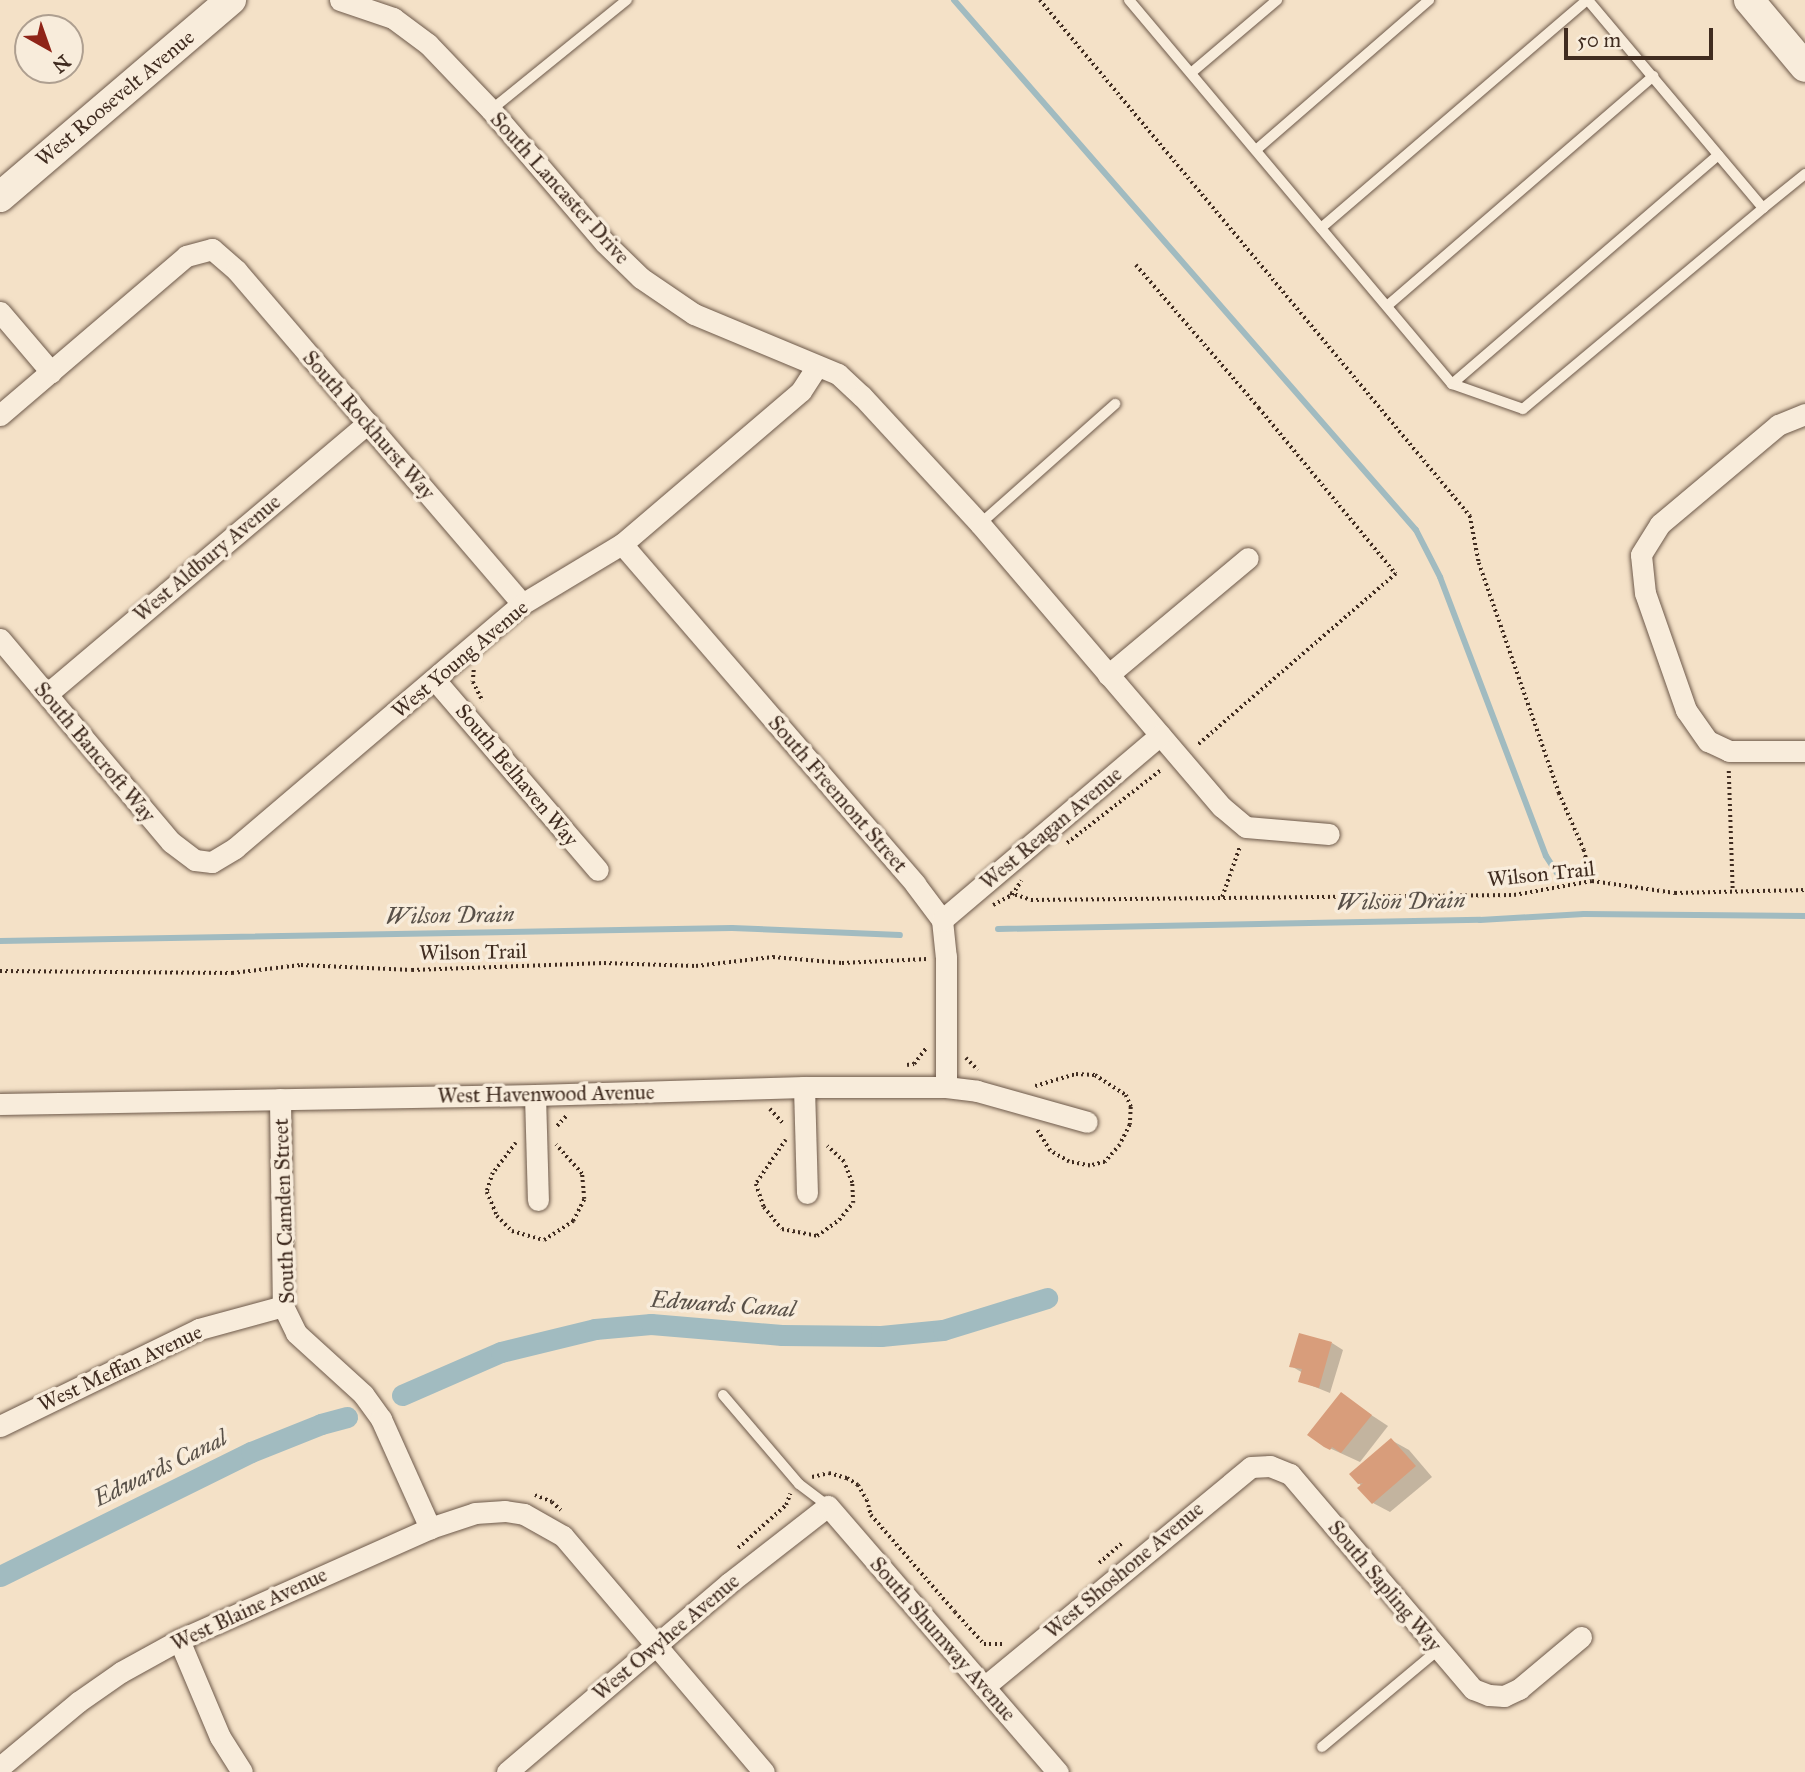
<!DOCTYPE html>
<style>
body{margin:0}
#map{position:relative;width:1805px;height:1772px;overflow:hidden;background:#f4e1c7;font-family:"IM FELL Great Primer",serif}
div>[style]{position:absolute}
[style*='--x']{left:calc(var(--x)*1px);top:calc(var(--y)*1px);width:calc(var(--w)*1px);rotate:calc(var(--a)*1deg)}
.shadow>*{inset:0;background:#0003}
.stream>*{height:6px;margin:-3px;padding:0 3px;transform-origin:3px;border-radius:3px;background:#a1bbc0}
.canal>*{height:21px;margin:-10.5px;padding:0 10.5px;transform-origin:10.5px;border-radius:10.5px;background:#a1bbc0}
.building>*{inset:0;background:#d89d7b}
.path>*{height:3.5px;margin-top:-1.75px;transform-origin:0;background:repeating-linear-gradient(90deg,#402c20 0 2px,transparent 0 5.5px)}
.roads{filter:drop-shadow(0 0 2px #6d594a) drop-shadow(0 0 2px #6d594a)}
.lane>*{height:10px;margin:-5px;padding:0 5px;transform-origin:5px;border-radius:5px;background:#f8ecdb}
.street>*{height:21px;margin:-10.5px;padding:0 10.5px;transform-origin:10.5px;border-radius:10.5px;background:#f8ecdb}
.secondary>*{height:30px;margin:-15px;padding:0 15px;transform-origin:15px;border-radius:15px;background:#f8ecdb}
span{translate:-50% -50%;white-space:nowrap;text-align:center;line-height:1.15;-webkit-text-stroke:7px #f8ecdb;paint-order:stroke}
.street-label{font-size:21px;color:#402c20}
.water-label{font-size:23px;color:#585048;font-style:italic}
.north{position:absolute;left:14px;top:14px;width:70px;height:70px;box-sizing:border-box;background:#f8ecdb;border:2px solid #ae9f90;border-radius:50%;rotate:140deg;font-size:19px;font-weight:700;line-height:28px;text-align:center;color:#402c20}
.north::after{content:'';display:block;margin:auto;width:24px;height:32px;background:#8f2418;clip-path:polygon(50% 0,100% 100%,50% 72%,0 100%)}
.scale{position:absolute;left:1564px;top:28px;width:149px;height:32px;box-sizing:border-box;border:4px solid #402c20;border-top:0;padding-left:9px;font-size:21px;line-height:24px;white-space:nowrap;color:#402c20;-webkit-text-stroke:5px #f8ecdb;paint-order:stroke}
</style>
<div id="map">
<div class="shadow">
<i style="clip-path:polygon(1332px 1343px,1343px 1350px,1330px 1393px,1300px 1381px,1303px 1373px,1291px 1366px)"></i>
<i style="clip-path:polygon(1341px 1395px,1388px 1426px,1360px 1462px,1325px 1446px)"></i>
<i style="clip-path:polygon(1391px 1440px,1409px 1450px,1432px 1477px,1390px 1512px,1373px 1503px,1359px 1483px)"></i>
</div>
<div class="stream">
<i style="--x:954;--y:0;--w:703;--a:48.92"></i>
<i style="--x:1416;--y:530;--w:53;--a:62.9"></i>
<i style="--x:1440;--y:577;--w:298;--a:69.2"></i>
<i style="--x:1546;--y:856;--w:20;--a:57"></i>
<i style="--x:998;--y:929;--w:482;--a:-1.1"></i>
<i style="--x:1480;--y:920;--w:104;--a:-3.3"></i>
<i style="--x:1584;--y:914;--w:221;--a:0.5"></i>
<i style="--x:0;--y:941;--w:732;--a:-1.02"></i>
<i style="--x:732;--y:928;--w:168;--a:2.4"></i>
</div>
<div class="canal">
<i style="--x:402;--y:1395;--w:108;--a:-23.5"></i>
<i style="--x:501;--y:1352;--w:97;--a:-13.7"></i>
<i style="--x:595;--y:1329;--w:56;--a:-5.1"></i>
<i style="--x:651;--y:1324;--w:131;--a:4.8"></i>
<i style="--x:782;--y:1335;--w:99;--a:0.6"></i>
<i style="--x:881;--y:1336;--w:62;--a:-5.5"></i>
<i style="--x:943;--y:1330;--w:109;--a:-17.1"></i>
<i style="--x:0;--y:1576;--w:280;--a:-26.3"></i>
<i style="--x:251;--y:1452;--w:75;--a:-21.8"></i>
<i style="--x:321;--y:1424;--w:27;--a:-15"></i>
</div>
<div class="building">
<i style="clip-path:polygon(1299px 1333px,1332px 1342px,1319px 1388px,1298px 1382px,1302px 1369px,1289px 1367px)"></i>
<i style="clip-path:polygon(1341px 1392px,1372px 1415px,1341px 1453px,1332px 1447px,1330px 1450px,1324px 1447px,1307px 1435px)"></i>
<i style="clip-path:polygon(1391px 1438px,1416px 1466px,1372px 1504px,1357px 1488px,1363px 1483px,1358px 1484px,1349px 1474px)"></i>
</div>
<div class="path">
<i style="--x:1040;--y:0;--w:672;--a:50.19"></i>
<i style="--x:1470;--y:516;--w:48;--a:79.2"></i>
<i style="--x:1479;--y:563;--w:244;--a:70.8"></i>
<i style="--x:1559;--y:793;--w:62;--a:66.3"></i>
<i style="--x:1584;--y:850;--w:32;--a:76"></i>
<i style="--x:1136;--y:265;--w:189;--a:49.3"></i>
<i style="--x:1259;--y:408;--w:215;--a:50.5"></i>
<i style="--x:1396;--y:574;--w:263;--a:139.2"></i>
<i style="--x:474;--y:670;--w:12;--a:95"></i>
<i style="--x:473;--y:682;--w:22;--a:63"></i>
<i style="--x:1729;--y:771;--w:118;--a:88.1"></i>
<i style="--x:1067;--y:843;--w:120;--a:-37.9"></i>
<i style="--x:1010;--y:893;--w:22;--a:18"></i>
<i style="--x:1031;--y:900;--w:483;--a:-0.6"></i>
<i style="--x:1514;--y:895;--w:79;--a:-10.2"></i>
<i style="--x:1592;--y:881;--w:84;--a:8.2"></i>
<i style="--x:1675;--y:893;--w:130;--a:-1.3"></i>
<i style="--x:1222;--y:897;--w:54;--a:-70.6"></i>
<i style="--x:993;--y:905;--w:21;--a:-28"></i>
<i style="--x:1012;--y:895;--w:17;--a:-57"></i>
<i style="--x:0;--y:971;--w:232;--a:0.5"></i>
<i style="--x:232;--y:973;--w:69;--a:-6.6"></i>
<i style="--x:301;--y:965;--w:111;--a:2.6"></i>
<i style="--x:412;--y:970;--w:192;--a:-2.1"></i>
<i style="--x:604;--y:963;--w:92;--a:1.9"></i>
<i style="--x:696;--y:966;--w:78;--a:-6.7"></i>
<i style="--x:773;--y:957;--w:69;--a:5"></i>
<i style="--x:842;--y:963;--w:85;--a:-2.7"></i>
<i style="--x:966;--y:1058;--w:17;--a:45"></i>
<i style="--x:907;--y:1065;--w:7;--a:-8"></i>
<i style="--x:914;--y:1064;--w:20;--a:-53"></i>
<i style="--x:1035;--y:1086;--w:43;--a:-16.3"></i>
<i style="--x:1076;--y:1074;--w:19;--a:3"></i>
<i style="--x:1095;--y:1075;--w:37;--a:33"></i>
<i style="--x:1126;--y:1095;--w:13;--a:67"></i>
<i style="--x:1131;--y:1107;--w:18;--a:93"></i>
<i style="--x:1130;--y:1125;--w:22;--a:117"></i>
<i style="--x:1120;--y:1145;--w:23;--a:131"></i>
<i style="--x:1105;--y:1162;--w:16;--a:165"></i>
<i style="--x:1090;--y:1166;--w:21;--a:-169"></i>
<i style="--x:1069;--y:1162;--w:22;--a:-150"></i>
<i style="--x:1050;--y:1151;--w:25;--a:-122"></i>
<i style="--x:770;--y:1109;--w:21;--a:47"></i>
<i style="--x:557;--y:1126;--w:16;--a:-47"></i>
<i style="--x:786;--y:1140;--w:53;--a:124.3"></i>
<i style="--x:756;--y:1184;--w:24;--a:71"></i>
<i style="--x:764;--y:1207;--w:28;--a:51"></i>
<i style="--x:782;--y:1229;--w:36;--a:11"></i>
<i style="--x:817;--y:1236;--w:27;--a:-36"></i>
<i style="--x:839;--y:1220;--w:22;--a:-51"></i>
<i style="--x:853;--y:1203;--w:20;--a:-93"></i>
<i style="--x:852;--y:1183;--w:22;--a:-111"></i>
<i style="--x:844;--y:1162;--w:23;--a:-137"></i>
<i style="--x:516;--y:1143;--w:38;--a:127"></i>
<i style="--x:493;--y:1173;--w:20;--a:108"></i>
<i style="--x:487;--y:1192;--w:26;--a:67"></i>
<i style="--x:497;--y:1216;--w:21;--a:45"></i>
<i style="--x:512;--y:1231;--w:33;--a:16"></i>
<i style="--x:544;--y:1240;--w:35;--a:-33"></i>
<i style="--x:573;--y:1221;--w:25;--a:-63"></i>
<i style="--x:584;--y:1199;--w:25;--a:-95"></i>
<i style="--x:582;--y:1174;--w:39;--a:-132"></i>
<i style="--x:812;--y:1477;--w:17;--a:-13"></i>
<i style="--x:829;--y:1473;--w:19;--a:16"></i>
<i style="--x:847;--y:1478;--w:13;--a:32"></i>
<i style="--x:858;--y:1485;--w:17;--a:59"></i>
<i style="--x:867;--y:1500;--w:16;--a:75"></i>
<i style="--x:871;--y:1515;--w:128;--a:49.1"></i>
<i style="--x:955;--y:1612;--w:43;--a:47.8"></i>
<i style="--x:984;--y:1644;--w:18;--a:0"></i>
<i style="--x:535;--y:1495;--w:18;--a:22"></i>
<i style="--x:552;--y:1502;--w:12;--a:42"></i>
<i style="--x:738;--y:1548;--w:64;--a:-41.9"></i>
<i style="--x:786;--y:1505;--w:12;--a:-70"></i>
<i style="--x:1099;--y:1563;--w:30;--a:-41"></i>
</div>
<div class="roads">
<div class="lane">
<i style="--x:1129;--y:0;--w:502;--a:49.93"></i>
<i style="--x:1452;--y:384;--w:75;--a:19.4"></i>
<i style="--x:1523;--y:409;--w:313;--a:-39.9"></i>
<i style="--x:1763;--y:208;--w:272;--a:-130.1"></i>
<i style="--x:1191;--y:73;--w:113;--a:-40.3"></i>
<i style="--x:491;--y:110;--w:175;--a:-39"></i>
<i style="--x:1256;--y:150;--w:229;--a:-40.9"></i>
<i style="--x:1763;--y:208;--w:54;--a:-39"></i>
<i style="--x:1321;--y:228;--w:350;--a:-40.6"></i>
<i style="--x:1387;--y:306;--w:352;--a:-40.8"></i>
<i style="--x:1452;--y:384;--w:351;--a:-40.7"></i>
<i style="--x:980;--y:524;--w:181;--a:-41.6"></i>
<i style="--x:723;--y:1395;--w:117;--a:49.5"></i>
<i style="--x:799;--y:1484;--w:36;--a:37"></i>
<i style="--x:1322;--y:1747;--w:153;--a:-39.9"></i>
</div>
<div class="street">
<i style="--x:340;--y:0;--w:56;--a:18.8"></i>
<i style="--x:393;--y:18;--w:44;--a:36.6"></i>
<i style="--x:428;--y:44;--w:91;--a:46.3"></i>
<i style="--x:491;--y:110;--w:175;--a:49.4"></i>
<i style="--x:605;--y:243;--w:50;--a:44.2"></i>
<i style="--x:641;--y:278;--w:64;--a:34.2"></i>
<i style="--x:694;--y:314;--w:156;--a:22.6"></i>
<i style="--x:838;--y:374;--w:33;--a:43"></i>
<i style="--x:862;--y:396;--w:174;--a:47.3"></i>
<i style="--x:980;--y:524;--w:372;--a:49.5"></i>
<i style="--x:1222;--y:807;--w:31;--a:40"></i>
<i style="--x:1246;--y:827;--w:83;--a:4.8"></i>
<i style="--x:0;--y:312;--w:79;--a:49.6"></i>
<i style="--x:1805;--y:414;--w:29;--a:158"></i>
<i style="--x:1778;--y:425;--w:154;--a:140"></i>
<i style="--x:1660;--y:524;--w:36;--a:122"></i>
<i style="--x:1641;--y:555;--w:38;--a:84"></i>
<i style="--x:1645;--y:593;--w:124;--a:70.7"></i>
<i style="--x:1686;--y:710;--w:38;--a:55"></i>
<i style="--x:1708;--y:741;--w:23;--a:25"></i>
<i style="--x:1729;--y:751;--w:76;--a:0"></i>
<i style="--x:0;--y:415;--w:245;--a:-40.5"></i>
<i style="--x:186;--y:256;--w:27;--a:-15"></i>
<i style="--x:212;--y:249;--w:33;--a:41"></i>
<i style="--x:237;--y:271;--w:438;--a:49.4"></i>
<i style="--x:622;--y:544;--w:449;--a:49.2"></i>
<i style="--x:915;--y:884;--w:45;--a:53.1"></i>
<i style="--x:942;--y:920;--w:36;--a:84"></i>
<i style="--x:946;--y:956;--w:131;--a:90"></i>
<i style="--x:0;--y:639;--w:265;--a:49.9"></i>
<i style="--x:171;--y:842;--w:30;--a:37"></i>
<i style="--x:195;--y:860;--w:17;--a:7"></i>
<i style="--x:212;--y:862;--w:27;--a:-31"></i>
<i style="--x:235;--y:848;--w:377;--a:-40.4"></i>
<i style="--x:522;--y:604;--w:117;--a:-31"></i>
<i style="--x:622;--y:544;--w:235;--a:-40.5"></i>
<i style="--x:801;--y:391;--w:30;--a:-57"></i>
<i style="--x:1108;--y:675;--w:182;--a:-39.9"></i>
<i style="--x:435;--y:680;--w:250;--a:49.4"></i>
<i style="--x:47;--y:694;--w:420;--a:-40.2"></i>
<i style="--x:942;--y:920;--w:286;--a:-40.3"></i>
<i style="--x:804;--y:1087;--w:106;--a:88.4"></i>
<i style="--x:535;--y:1095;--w:105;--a:88.4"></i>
<i style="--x:280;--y:1099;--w:207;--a:89.2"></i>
<i style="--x:283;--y:1306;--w:30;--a:64"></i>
<i style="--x:296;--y:1333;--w:91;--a:42.3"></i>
<i style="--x:363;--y:1394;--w:31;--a:54"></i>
<i style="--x:381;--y:1419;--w:120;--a:65.8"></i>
<i style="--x:0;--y:1104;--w:535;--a:-0.96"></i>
<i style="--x:535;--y:1095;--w:269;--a:-1.7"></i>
<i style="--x:804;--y:1087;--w:142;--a:0"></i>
<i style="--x:946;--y:1087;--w:31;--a:7"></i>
<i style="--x:977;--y:1091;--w:114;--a:15.7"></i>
<i style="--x:0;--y:1426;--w:221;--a:-26"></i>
<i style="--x:199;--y:1329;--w:87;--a:-15.3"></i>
<i style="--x:179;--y:1640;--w:105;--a:67.1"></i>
<i style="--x:220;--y:1737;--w:41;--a:57.8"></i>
<i style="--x:984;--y:1687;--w:346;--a:-39.5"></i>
<i style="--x:1251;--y:1467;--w:19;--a:-3"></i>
<i style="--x:1270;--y:1466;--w:22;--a:22"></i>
<i style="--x:1290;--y:1474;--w:282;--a:49.6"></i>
<i style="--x:1473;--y:1689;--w:17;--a:21"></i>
<i style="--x:1489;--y:1695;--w:15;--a:4"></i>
<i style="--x:1504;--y:1696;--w:17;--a:-25"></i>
<i style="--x:1519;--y:1689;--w:81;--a:-40"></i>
<i style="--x:0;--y:1767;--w:102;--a:-39.8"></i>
<i style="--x:78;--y:1702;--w:52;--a:-34.9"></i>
<i style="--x:121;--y:1672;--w:66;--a:-28.9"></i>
<i style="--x:179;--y:1640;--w:275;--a:-24"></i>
<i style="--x:430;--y:1528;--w:47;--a:-18.4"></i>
<i style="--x:475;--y:1513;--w:30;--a:-4"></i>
<i style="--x:505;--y:1511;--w:19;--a:9"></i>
<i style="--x:524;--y:1514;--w:45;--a:29.4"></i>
<i style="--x:563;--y:1536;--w:310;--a:49.6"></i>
<i style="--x:507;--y:1772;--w:292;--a:-40.4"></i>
<i style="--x:729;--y:1583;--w:125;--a:-37.9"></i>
<i style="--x:828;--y:1506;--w:352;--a:49.2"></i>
</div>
<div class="secondary">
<i style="--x:1749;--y:0;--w:87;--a:50.1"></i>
<i style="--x:0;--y:197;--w:304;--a:-40.5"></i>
</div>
</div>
<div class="street-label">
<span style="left:115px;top:98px;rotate:-40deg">West Roosevelt Avenue</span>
<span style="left:560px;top:188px;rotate:48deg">South Lancaster Drive</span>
<span style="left:369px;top:425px;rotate:49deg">South Rockhurst Way</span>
<span style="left:207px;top:558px;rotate:-40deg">West Aldbury Avenue</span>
<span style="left:460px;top:659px;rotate:-40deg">West Young Avenue</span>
<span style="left:95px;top:752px;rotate:50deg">South Bancroft Way</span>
<span style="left:517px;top:775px;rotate:50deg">South Belhaven Way</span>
<span style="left:838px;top:794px;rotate:49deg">South Freemont Street</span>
<span style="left:1051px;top:828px;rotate:-40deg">West Reagan Avenue</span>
<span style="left:1541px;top:874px;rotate:-6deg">Wilson Trail</span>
<span style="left:473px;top:952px;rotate:-1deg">Wilson Trail</span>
<span style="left:546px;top:1094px;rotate:-1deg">West Havenwood Avenue</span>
<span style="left:284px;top:1211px;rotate:-92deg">South Camden Street</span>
<span style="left:120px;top:1368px;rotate:-25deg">West Meffan Avenue</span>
<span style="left:1124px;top:1570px;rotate:-40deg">West Shoshone Avenue</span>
<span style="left:1385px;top:1586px;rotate:50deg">South Sapling Way</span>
<span style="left:249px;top:1609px;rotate:-25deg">West Blaine Avenue</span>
<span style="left:666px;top:1637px;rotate:-40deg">West Owyhee Avenue</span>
<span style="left:943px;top:1639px;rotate:49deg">South Shumway Avenue</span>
</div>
<div class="water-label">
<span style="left:1401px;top:901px;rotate:-1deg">Wilson Drain</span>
<span style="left:450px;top:915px;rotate:-1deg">Wilson Drain</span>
<span style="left:723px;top:1304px;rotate:4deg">Edwards Canal</span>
<span style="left:160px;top:1468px;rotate:-26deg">Edwards Canal</span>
</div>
<div class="north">N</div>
<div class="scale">50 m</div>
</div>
